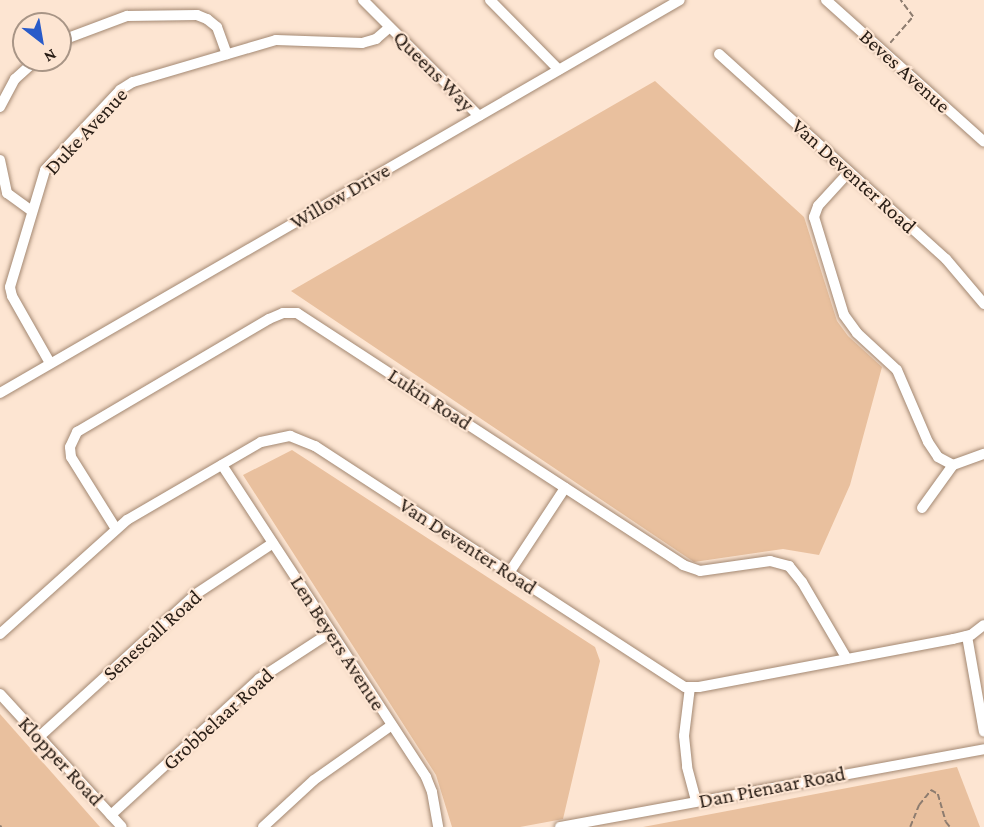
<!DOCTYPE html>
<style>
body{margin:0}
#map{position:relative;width:984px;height:827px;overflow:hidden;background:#fde5d2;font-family:"Crimson Pro",serif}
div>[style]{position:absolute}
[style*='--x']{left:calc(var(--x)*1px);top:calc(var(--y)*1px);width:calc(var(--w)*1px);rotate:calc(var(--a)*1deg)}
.green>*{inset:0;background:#e9c09e}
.path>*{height:1.5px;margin-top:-0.75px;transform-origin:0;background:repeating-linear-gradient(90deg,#8d7c6f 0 6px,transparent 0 9px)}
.roads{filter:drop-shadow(0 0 2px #a38872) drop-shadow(0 0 2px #a38872)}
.street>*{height:10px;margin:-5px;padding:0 5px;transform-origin:5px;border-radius:5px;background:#fff}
span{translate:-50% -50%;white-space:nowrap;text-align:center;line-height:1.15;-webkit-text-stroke:4.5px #fde5d2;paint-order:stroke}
.street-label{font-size:21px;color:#281d15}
.north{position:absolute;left:12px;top:12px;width:60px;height:60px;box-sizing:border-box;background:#fde5d2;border:2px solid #a89586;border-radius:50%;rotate:149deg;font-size:16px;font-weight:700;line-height:24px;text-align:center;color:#281d15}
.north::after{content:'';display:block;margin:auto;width:21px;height:27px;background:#295bc9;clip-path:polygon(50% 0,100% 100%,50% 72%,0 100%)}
</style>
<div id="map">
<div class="green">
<i style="clip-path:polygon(655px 81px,804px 217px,837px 321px,848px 336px,882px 367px,850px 485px,819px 555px,783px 549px,694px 562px,291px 291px)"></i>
<i style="clip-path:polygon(292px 450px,595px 647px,600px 661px,563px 819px,520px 827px,452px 827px,436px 775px,243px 475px)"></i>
<i style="clip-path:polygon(0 714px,100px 827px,0 827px)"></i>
<i style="clip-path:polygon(957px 767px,980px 827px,643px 827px)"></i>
</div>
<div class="path">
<i style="--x:890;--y:43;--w:35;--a:-49"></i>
<i style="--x:913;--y:17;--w:21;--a:-127"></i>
<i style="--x:0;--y:826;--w:2;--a:27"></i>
<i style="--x:910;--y:827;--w:24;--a:-68"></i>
<i style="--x:919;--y:805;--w:19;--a:-51"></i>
<i style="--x:931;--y:790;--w:8;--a:30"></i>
<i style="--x:938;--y:794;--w:29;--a:74"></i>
<i style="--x:946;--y:822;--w:6;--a:51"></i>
</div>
<div class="roads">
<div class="street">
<i style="--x:363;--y:0;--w:164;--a:45"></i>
<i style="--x:490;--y:0;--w:98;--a:45.4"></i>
<i style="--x:826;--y:0;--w:212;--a:41.9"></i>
<i style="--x:60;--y:41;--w:72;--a:-20.5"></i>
<i style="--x:127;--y:16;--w:70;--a:-0.8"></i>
<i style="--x:197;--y:15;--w:11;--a:22"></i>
<i style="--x:207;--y:19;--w:13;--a:39"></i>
<i style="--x:217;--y:27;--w:29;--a:70"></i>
<i style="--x:719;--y:54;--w:306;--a:42.1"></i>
<i style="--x:946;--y:259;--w:59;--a:49.8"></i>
<i style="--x:0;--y:107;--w:32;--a:-62"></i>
<i style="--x:15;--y:79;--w:28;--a:-42"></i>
<i style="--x:0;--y:160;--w:34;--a:78"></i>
<i style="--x:7;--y:193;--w:31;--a:36"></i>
<i style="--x:849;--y:172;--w:46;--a:132.4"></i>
<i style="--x:818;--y:206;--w:12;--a:110"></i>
<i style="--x:814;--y:217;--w:102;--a:73"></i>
<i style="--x:844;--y:315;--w:22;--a:54"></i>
<i style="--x:857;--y:333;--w:54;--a:42.8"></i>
<i style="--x:897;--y:370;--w:78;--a:66.7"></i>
<i style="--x:928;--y:442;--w:18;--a:56"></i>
<i style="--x:938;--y:457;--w:17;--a:28"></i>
<i style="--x:953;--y:465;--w:33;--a:-20"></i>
<i style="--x:50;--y:363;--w:77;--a:-119.6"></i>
<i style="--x:12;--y:296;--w:9;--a:-103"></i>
<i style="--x:10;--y:287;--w:122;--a:-73.3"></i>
<i style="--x:45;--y:170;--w:110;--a:-46.8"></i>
<i style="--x:120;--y:90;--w:15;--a:-32"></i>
<i style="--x:133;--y:82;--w:149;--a:-16.4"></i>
<i style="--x:276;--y:40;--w:86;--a:2"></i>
<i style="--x:362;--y:43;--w:15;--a:-16"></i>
<i style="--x:376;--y:39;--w:18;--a:-41"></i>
<i style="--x:0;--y:393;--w:785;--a:-30.03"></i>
<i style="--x:222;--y:465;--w:373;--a:56.8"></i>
<i style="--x:426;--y:777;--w:16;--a:68"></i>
<i style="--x:432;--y:792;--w:36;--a:80"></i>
<i style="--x:922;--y:508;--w:53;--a:-54.2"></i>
<i style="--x:116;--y:529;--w:85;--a:-122"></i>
<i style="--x:71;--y:457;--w:10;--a:-96"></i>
<i style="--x:70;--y:447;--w:17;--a:-65"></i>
<i style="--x:77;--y:432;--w:223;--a:-30.5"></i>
<i style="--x:269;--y:319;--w:15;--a:-23"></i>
<i style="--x:283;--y:313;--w:14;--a:0"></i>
<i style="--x:297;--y:313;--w:461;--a:33.1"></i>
<i style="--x:683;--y:565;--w:18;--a:19"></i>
<i style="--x:700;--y:571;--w:71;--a:-8.1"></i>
<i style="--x:770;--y:561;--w:20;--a:15"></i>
<i style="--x:789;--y:566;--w:21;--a:51"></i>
<i style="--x:802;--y:582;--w:89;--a:59.7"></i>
<i style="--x:509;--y:573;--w:102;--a:-56.6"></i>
<i style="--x:0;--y:634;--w:171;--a:-41.9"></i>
<i style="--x:127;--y:520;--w:155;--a:-30.2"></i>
<i style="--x:261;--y:442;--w:30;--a:-12"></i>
<i style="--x:290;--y:436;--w:27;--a:22"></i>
<i style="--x:315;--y:446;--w:442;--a:33.1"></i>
<i style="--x:685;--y:687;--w:14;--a:0"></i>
<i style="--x:699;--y:687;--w:258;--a:-10.7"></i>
<i style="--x:953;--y:639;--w:18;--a:-13"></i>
<i style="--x:971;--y:635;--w:16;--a:-38"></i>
<i style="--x:967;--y:636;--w:97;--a:80"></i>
<i style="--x:690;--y:687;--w:49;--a:97"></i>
<i style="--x:684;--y:736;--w:31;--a:84"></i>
<i style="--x:687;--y:767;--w:35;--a:75"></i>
<i style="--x:0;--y:694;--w:180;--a:47.5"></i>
<i style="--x:39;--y:737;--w:212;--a:-42.3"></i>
<i style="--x:196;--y:594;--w:92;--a:-33.5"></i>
<i style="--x:111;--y:815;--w:201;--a:-42.6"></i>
<i style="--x:259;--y:679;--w:86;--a:-33.1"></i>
<i style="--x:263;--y:827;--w:69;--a:-42.7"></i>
<i style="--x:314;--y:780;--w:95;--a:-35.2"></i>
<i style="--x:560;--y:827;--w:431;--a:-10.4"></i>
</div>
</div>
<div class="street-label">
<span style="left:434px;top:71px;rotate:45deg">Queens Way</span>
<span style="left:905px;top:71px;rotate:42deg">Beves Avenue</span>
<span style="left:86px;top:131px;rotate:-47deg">Duke Avenue</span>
<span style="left:854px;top:176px;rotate:42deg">Van Deventer Road</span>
<span style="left:340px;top:196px;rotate:-30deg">Willow Drive</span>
<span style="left:430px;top:399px;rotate:33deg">Lukin Road</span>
<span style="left:468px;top:546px;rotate:33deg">Van Deventer Road</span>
<span style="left:152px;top:635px;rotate:-42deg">Senescall Road</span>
<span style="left:338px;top:643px;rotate:57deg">Len Beyers Avenue</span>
<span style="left:218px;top:719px;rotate:-42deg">Grobbelaar Road</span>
<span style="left:61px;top:761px;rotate:47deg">Klopper Road</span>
<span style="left:772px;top:787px;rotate:-11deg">Dan Pienaar Road</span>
</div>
<div class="north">N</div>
</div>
